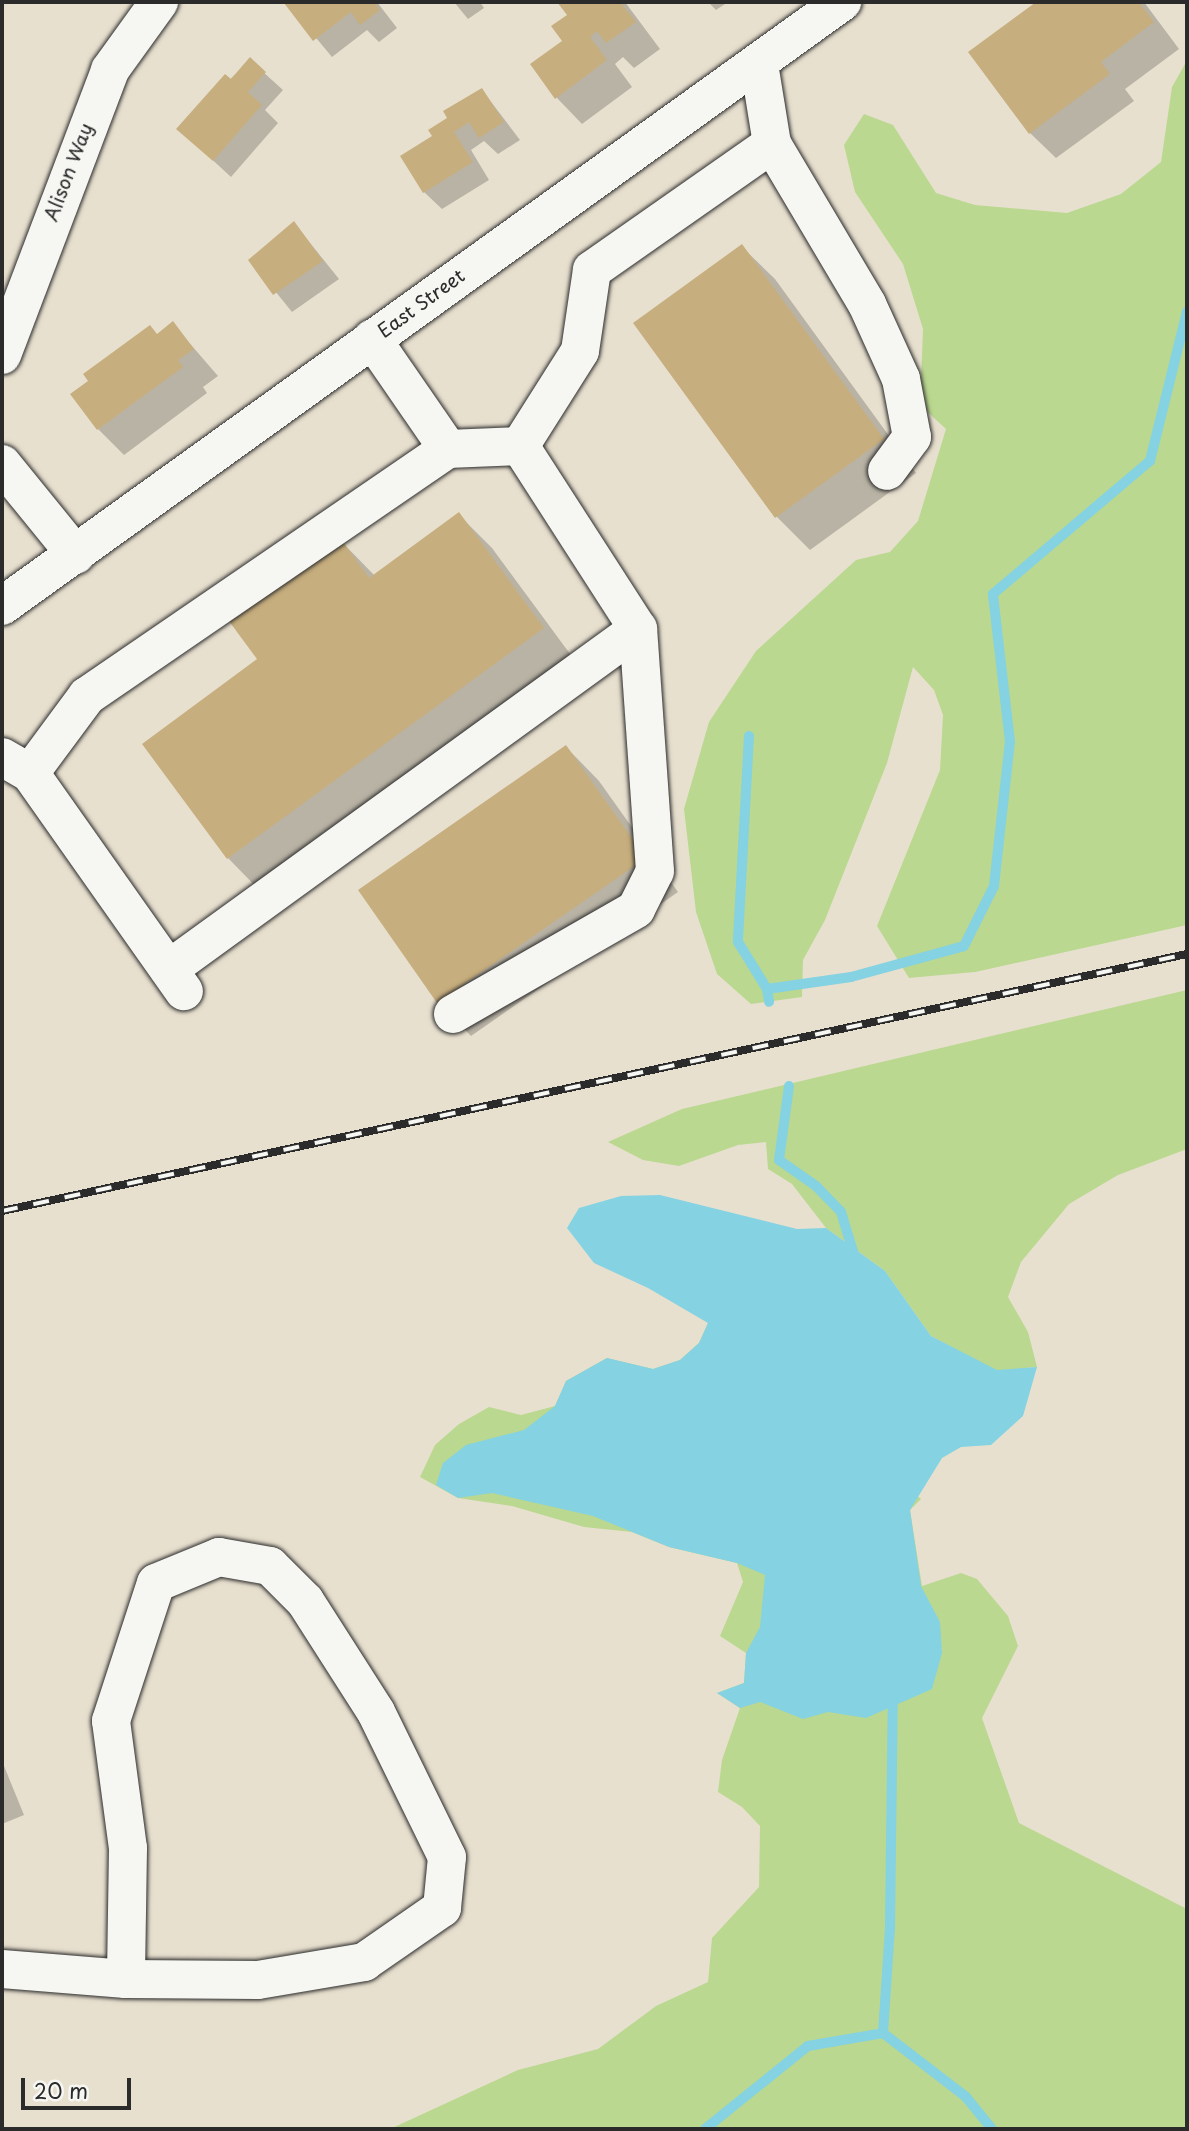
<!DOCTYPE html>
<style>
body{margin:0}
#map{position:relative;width:1189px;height:2131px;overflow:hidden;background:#e8e0cf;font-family:"Playpen Sans",sans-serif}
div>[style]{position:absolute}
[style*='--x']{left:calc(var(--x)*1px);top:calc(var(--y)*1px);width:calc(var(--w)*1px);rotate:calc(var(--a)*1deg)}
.green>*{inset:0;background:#bad890}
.water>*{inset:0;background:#84d2e2}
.shadow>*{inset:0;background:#0003}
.stream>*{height:10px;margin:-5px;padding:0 5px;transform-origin:5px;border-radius:5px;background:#84d2e2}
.building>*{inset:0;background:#c7ae7e}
.roads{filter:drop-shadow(0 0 2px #2b2b2b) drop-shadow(0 0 2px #2b2b2b)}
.minor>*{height:38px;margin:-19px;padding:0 19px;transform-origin:19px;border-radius:19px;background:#f6f6f2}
.major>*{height:38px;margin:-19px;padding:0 19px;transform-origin:19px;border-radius:19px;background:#f6f6f2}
.rail>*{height:8px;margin-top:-4px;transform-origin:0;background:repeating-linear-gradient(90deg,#f6f6f2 0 16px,#2b2b2b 0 32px);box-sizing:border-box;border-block:2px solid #2b2b2b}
span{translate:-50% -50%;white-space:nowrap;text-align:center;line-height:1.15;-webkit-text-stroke:5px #f6f6f2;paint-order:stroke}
.street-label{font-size:19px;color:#2b2b2b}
.frame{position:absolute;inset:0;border:4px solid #2b2b2b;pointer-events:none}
.scale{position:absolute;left:21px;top:2078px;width:110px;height:32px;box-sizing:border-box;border:4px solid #2b2b2b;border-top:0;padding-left:9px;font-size:21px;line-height:24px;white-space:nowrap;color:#2b2b2b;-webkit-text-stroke:5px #f6f6f2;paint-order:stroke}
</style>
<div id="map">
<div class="green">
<i style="clip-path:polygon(1187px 34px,1187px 925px,975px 972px,909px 978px,877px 926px,940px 770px,943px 715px,934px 690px,913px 667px,887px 763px,825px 920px,803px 960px,802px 997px,751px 1004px,717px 974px,696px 912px,684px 809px,709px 722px,756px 651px,856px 560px,890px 552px,918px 521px,946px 429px,920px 405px,923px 329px,903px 264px,855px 192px,844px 145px,864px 114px,893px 125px,936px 193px,975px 205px,1067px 213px,1121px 194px,1161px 162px,1172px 87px,1185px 64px)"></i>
<i style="clip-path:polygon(1187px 990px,1187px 1149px,1118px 1175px,1069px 1204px,1021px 1262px,1008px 1297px,1028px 1332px,1037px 1367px,997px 1371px,931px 1336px,885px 1271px,826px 1228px,792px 1184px,768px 1169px,766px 1142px,738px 1145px,679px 1166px,643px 1160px,608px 1142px,682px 1109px)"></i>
<i style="clip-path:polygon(708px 1323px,921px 1499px,910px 1510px,922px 1586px,961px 1573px,977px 1579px,1008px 1616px,1018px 1646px,982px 1718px,1019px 1823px,1187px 1909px,1187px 2129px,390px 2129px,518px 2070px,598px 2049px,656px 2006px,708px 1982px,712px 1938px,759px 1887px,760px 1826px,742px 1807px,718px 1792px,722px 1760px,740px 1708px,717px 1693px,744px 1683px,746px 1653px,720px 1636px,743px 1582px,737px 1563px,669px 1547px,632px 1532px,584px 1527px,512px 1506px,458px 1498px,420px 1477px,435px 1445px,459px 1424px,489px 1407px,521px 1415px,555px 1406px,566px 1381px,607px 1358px,653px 1369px,680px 1360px,699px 1343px)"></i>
</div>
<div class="water">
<i style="clip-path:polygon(660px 1195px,797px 1229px,826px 1228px,885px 1271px,931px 1336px,997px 1370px,1037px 1367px,1023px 1416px,991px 1445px,961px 1447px,942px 1458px,910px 1510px,921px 1586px,940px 1622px,942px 1653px,932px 1689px,866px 1718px,828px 1712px,803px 1719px,760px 1702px,740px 1708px,717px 1693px,744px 1683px,746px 1653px,760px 1627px,765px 1575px,737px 1563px,669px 1547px,593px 1516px,492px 1493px,458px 1498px,436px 1485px,443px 1463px,466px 1445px,524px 1430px,555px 1406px,566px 1381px,607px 1358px,653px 1369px,680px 1360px,699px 1343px,708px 1323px,648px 1288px,594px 1263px,567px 1228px,579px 1208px,621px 1196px)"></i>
</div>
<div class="shadow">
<i style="clip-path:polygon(377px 2px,397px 28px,379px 42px,367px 30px,332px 57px,287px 3px)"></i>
<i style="clip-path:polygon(454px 2px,480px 2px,484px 8px,468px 19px)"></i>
<i style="clip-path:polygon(559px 2px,625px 2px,660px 49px,634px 68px,623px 57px,615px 64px,632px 87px,582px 124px,557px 98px,569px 15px)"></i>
<i style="clip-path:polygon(708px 2px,728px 2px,716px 10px)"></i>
<i style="clip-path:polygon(1039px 2px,1144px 2px,1179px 49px,1125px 89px,1134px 101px,1056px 158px,1030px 133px,970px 53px)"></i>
<i style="clip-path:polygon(250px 60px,283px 90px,265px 110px,278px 123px,231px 177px,179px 129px)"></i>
<i style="clip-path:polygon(482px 90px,520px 140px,498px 154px,484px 141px,471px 150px,489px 180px,442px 209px,424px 192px,434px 137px)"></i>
<i style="clip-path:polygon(294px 223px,339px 279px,292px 312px,250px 260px)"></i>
<i style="clip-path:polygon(741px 246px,775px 279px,916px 473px,810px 550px,777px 517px)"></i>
<i style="clip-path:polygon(173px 324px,218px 376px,203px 387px,207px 393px,124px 455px,98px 429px,158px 335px)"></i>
<i style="clip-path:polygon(459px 515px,492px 548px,576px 662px,261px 892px,228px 858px,145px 744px,260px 660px,337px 537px,375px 576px)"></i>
<i style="clip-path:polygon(566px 747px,599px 781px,678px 892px,471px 1036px,438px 1002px)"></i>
<i style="clip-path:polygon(2px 1761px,24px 1815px,2px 1824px)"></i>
</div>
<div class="stream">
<i style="--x:749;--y:736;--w:206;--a:93.1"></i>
<i style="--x:738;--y:942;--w:55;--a:58.3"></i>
<i style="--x:767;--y:989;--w:13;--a:81"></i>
<i style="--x:767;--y:989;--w:85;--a:-8.1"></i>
<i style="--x:851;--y:977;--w:117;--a:-15.3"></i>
<i style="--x:964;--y:946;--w:67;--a:-63.4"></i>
<i style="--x:994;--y:886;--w:145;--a:-83.7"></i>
<i style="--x:1010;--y:742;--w:149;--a:-96.6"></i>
<i style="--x:993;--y:594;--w:206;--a:-40.3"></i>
<i style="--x:1150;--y:461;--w:154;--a:-76.1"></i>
<i style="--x:789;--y:1086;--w:75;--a:97.7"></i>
<i style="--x:779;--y:1160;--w:45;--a:35.1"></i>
<i style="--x:816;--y:1186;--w:36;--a:46"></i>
<i style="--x:841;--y:1212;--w:48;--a:73.1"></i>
<i style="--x:883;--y:2033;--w:106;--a:-86.2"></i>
<i style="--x:890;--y:1927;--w:234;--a:-89.3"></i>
<i style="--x:705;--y:2129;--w:132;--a:-38.9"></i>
<i style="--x:808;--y:2046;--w:76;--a:-9.8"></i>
<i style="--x:883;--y:2033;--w:105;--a:37.6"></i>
<i style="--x:966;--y:2097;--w:41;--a:50.9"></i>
</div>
<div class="building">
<i style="clip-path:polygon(374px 2px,380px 10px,360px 25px,351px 12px,313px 41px,284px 3px)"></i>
<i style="clip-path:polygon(557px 2px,620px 2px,636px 22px,606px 43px,597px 31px,590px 37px,607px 60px,555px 99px,530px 64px,562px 41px,551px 26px,567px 15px)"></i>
<i style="clip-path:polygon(1036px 2px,1139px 2px,1154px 22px,1101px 62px,1110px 74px,1029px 134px,968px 52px)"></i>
<i style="clip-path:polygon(250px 57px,266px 72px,248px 92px,262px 105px,213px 161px,176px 129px,225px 74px,231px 79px)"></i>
<i style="clip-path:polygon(482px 88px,504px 122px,479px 138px,469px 122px,454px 132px,473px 162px,423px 193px,400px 156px,432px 136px,428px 130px,447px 118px,443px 111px)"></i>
<i style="clip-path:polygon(294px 221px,323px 261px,273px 295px,248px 260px)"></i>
<i style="clip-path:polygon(742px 244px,884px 439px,775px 518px,633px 323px)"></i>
<i style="clip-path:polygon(173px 321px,194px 349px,178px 360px,183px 367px,97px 430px,70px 394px,88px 381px,83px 374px,150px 325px,157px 334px)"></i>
<i style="clip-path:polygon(459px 512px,544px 628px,227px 859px,142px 744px,257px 659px,226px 617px,338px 535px,369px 578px)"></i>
<i style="clip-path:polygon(566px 745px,646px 858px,437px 1003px,358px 890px)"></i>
</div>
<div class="roads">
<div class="minor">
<i style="--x:772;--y:144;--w:186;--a:59.3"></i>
<i style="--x:867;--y:304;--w:82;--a:65.6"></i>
<i style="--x:901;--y:379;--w:59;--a:79.3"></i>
<i style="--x:912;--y:437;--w:42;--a:126.3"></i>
<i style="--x:2;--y:355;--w:305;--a:-69.2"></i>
<i style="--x:110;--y:70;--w:84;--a:-54.2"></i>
<i style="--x:520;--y:446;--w:112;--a:-57.7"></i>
<i style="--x:580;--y:351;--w:82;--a:-81.6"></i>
<i style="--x:592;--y:270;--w:220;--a:-35"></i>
<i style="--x:772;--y:144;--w:81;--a:-99.2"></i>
<i style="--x:2;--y:464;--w:117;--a:50.9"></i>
<i style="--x:2;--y:757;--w:32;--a:30"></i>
<i style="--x:30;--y:773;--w:96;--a:-53.5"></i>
<i style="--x:87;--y:696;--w:437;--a:-34.4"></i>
<i style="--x:448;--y:449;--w:134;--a:-124.6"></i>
<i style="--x:30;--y:773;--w:267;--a:54.8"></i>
<i style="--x:169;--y:969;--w:579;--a:-35.94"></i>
<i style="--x:638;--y:629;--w:218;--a:-122.8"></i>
<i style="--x:520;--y:446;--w:72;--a:177.6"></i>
<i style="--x:453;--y:1014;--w:211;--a:-29.8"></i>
<i style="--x:636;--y:909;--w:42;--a:-63.4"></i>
<i style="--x:655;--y:871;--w:243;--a:-94"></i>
<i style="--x:2;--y:1969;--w:124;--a:4.6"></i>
<i style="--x:126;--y:1979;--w:132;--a:0.4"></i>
<i style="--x:258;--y:1980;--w:108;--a:-9.6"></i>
<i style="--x:364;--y:1962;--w:95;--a:-34.7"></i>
<i style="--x:442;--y:1908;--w:51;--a:-84.4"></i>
<i style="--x:447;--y:1857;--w:161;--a:-116.1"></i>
<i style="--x:376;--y:1712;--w:132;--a:-122.6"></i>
<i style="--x:305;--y:1601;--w:49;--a:-135"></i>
<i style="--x:270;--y:1566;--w:52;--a:-170"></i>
<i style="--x:219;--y:1557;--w:68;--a:157.6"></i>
<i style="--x:156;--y:1583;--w:145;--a:108.1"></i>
<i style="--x:111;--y:1721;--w:128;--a:82.4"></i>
<i style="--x:128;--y:1848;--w:131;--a:90.9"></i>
</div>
<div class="major">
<i style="--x:2;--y:606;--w:1035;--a:-35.72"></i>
</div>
</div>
<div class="rail">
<i style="--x:2;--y:1211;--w:1213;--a:-12.24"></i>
</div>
<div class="street-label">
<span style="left:68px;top:172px;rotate:-69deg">Alison Way</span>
<span style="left:421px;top:303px;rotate:-36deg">East Street</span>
</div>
<div class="frame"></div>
<div class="scale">20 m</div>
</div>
